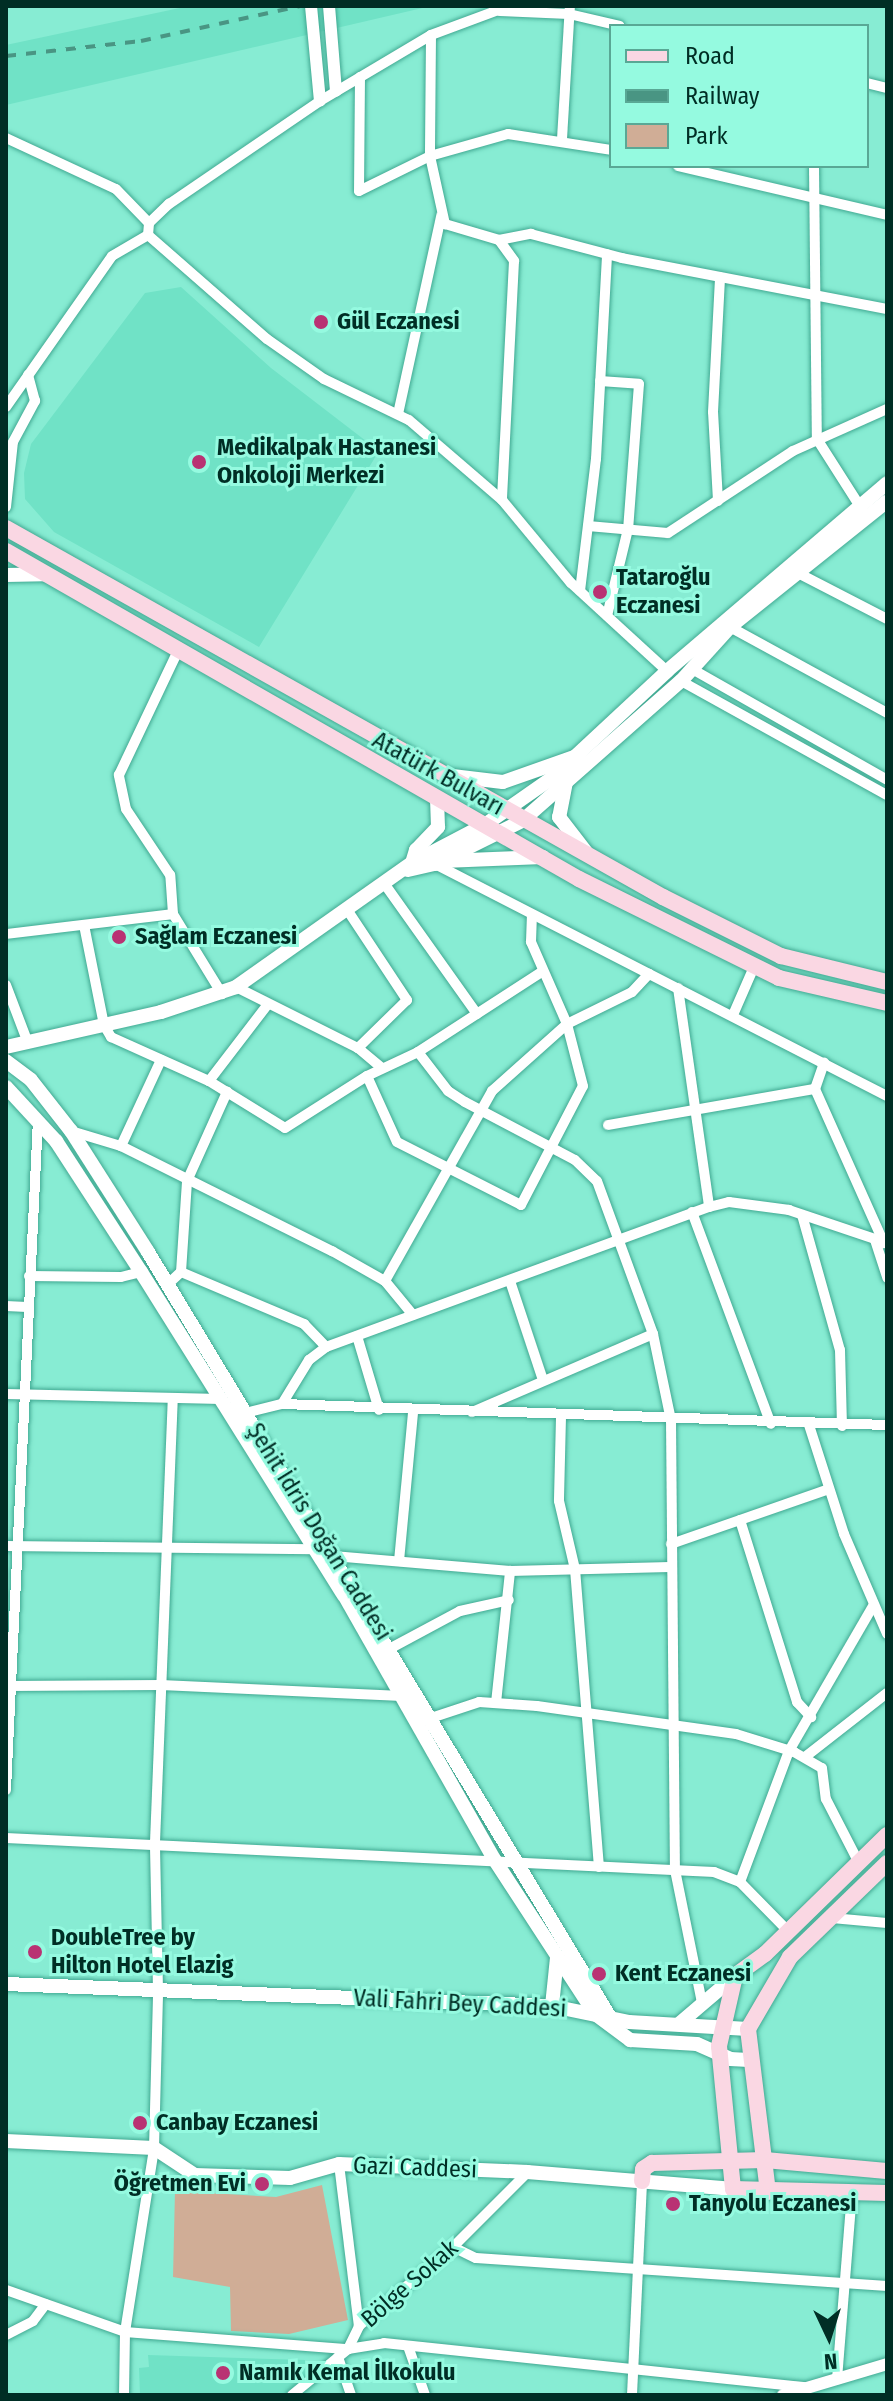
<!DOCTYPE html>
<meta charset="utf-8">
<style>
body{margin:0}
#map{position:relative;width:893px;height:2401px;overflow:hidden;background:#87ecd3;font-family:"Fira Sans Condensed",sans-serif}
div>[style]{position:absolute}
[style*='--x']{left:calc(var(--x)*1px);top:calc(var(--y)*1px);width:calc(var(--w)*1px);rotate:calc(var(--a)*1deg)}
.built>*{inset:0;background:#70e2c6}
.green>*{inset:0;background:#d0ad96}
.roads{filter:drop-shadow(0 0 2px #41a992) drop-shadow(0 0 2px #41a992)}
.minor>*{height:10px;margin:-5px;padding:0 5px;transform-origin:5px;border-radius:5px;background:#fff}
.tertiary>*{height:12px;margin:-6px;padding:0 6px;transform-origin:6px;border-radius:6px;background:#fff}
.secondary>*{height:14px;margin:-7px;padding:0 7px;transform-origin:7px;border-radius:7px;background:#fff}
.primary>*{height:16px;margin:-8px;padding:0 8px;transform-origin:8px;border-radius:8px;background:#fad7e3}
.rail>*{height:4px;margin-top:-2px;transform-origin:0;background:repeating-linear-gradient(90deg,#499583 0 10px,transparent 0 20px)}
.dots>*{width:22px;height:22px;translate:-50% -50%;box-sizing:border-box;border:4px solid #95fae0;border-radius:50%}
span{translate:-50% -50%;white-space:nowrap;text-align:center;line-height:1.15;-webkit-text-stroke:6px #95fae0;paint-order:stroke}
.poi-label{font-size:24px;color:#002e25;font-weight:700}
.left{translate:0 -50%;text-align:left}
.right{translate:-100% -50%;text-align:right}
.street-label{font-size:24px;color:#002e25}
.frame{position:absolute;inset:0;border:8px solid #002e25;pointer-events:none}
.legend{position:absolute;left:609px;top:24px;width:260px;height:144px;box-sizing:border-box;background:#95fae0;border:2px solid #59a895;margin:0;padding:10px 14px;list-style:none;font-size:24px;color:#002e25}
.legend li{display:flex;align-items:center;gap:16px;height:40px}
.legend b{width:40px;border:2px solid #59a895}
.north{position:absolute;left:789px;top:2297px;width:80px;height:80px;-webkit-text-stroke:6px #95fae0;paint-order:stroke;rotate:176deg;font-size:22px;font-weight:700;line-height:32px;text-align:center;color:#002e25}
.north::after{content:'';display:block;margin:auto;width:28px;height:36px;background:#002e25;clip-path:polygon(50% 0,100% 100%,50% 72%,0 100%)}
</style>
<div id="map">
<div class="built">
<i style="clip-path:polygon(189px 6px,431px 6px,6px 105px,6px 45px)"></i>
<i style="clip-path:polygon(181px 287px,271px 368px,379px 451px,259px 647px,54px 532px,25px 499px,24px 473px,31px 444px,145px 293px)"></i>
<i style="clip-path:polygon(148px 2355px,305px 2360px,307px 2378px,287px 2395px,140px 2395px,139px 2368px,149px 2367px)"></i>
</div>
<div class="green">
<i style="clip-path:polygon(322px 2185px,348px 2320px,289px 2334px,231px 2331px,230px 2287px,173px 2277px,175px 2191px,276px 2197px)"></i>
</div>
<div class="roads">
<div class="minor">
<i style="--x:500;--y:11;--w:69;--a:2.5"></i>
<i style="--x:569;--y:14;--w:52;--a:13.2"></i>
<i style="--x:431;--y:35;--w:121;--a:90.5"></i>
<i style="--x:430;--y:156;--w:70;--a:77.6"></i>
<i style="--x:445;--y:224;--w:56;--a:16.5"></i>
<i style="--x:499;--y:240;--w:26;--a:54"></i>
<i style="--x:514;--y:261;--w:239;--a:92.9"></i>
<i style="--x:360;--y:77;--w:114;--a:90.5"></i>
<i style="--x:359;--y:191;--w:79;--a:-26.2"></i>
<i style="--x:430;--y:156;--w:81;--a:-15.8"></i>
<i style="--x:508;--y:134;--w:104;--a:8.8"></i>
<i style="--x:867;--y:83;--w:21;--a:14"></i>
<i style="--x:6;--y:138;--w:121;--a:24.9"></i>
<i style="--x:116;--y:189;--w:47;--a:45.9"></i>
<i style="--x:562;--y:139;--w:133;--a:-86.6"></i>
<i style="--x:678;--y:166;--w:215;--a:13.2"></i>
<i style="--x:814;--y:166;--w:273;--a:89.4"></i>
<i style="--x:817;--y:439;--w:78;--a:57.5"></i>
<i style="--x:148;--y:235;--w:158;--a:41.2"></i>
<i style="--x:267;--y:339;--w:70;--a:35.1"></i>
<i style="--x:324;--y:379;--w:94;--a:25.8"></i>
<i style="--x:409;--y:420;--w:123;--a:40.7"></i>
<i style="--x:502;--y:500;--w:108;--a:50.3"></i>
<i style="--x:571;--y:583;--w:130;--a:42.5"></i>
<i style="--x:499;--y:240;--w:33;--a:-11"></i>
<i style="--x:531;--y:234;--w:94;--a:14.8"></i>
<i style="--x:622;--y:258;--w:270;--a:10.9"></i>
<i style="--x:600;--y:381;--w:39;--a:4"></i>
<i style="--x:639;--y:384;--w:145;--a:94.3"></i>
<i style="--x:628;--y:529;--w:89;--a:103.6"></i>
<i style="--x:6;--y:407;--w:184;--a:-54.9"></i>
<i style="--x:112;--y:256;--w:42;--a:-30.3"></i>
<i style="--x:148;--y:235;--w:12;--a:-85"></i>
<i style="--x:149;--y:223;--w:28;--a:-44"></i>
<i style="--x:169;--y:204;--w:183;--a:-34.3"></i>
<i style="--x:320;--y:101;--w:129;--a:-30.7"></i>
<i style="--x:431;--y:35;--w:83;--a:-20.4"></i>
<i style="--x:398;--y:414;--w:203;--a:-77.7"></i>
<i style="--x:718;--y:501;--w:89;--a:-93.2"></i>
<i style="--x:713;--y:412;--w:135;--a:-87"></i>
<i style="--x:6;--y:507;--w:65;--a:-83.9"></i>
<i style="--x:13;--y:442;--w:47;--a:-61.8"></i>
<i style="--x:35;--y:401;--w:27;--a:-105"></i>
<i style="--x:588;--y:526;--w:80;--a:5"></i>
<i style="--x:668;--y:533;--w:149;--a:-33.3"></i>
<i style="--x:793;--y:451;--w:103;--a:-24.1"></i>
<i style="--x:796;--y:572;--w:102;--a:27.3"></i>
<i style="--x:580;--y:591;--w:133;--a:-83.1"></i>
<i style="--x:596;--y:459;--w:205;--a:-86.9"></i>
<i style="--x:730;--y:627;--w:179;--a:28.7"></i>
<i style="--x:692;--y:669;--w:224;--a:29.6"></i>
<i style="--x:681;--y:681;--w:235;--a:29"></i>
<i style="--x:435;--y:864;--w:508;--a:27.17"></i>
<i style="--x:386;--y:886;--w:157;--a:54.6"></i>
<i style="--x:348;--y:911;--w:107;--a:56.5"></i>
<i style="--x:407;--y:1000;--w:69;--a:135.6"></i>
<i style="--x:173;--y:914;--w:39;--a:-94"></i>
<i style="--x:170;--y:875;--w:79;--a:-123.7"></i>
<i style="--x:126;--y:809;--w:35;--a:-102"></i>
<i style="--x:119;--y:775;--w:137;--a:-64.6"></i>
<i style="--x:84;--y:925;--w:102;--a:78.7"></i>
<i style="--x:104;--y:1025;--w:14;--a:60"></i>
<i style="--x:111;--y:1037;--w:107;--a:24.2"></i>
<i style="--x:209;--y:1081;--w:89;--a:31.7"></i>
<i style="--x:285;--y:1128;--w:97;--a:-32.4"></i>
<i style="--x:367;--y:1076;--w:56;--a:-25.2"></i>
<i style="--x:418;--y:1052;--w:149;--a:-32.9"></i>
<i style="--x:6;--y:934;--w:168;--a:-6.8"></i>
<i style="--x:173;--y:914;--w:94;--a:58.5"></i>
<i style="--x:6;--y:985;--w:62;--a:69.2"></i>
<i style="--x:236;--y:987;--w:136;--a:26.6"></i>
<i style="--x:358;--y:1048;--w:31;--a:40"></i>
<i style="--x:678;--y:988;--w:221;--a:81.9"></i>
<i style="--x:733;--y:1015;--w:52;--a:-66.4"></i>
<i style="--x:418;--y:1052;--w:49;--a:52.4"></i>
<i style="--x:448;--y:1091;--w:20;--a:33"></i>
<i style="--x:465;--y:1102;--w:124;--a:27.8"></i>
<i style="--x:575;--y:1160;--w:30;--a:44"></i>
<i style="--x:597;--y:1181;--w:163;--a:69.9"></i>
<i style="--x:653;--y:1334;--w:88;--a:78.2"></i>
<i style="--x:671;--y:1420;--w:450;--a:89.5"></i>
<i style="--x:675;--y:1870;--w:136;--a:78.5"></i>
<i style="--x:367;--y:1076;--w:72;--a:65.6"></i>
<i style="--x:397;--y:1142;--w:139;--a:26.9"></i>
<i style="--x:521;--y:1205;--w:134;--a:-62.5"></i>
<i style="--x:583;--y:1086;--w:64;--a:-104.5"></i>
<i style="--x:567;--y:1024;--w:90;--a:-113.7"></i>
<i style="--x:531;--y:942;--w:27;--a:-88"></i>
<i style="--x:209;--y:1081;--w:97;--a:-52.5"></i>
<i style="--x:815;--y:1089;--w:28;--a:-71"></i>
<i style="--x:608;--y:1125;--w:210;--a:-9.9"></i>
<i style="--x:815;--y:1089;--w:169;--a:65.9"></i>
<i style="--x:71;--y:1131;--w:52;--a:16.7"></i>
<i style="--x:121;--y:1146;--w:236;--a:26.5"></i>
<i style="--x:332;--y:1251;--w:61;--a:29.5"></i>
<i style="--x:385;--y:1281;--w:44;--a:50.5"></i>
<i style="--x:121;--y:1146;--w:95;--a:-65.1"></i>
<i style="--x:692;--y:1212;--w:226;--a:69.6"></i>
<i style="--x:802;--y:1215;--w:140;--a:74.3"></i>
<i style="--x:840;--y:1350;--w:76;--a:88.5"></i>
<i style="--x:875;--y:1240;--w:40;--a:72"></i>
<i style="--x:181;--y:1272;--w:134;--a:22.9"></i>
<i style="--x:304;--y:1324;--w:32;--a:46"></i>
<i style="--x:29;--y:1276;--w:92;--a:0.6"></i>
<i style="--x:121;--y:1277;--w:21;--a:-14"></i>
<i style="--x:385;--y:1281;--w:218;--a:-60.6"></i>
<i style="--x:492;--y:1091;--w:101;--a:-41.8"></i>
<i style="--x:567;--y:1024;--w:72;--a:-26.2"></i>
<i style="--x:632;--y:992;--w:25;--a:-47"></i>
<i style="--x:510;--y:1281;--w:104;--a:71.6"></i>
<i style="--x:168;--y:1284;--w:18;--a:-43"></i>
<i style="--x:181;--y:1272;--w:91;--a:-86.2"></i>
<i style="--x:187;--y:1181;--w:98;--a:-65.8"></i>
<i style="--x:6;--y:1306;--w:21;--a:3"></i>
<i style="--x:357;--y:1336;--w:77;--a:73.4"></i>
<i style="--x:6;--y:1394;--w:215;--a:1.3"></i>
<i style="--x:282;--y:1404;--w:52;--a:-58.5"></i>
<i style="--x:309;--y:1360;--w:21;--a:-37"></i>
<i style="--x:326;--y:1347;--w:408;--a:-20.1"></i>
<i style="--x:709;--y:1207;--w:21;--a:-14"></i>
<i style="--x:729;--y:1202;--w:61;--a:7.6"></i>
<i style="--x:789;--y:1210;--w:103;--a:18.6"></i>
<i style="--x:472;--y:1412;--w:197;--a:-23.3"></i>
<i style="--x:245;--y:1413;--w:38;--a:-14"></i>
<i style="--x:282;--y:1404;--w:605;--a:1.99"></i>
<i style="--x:561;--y:1417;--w:84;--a:91.4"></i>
<i style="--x:559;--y:1501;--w:70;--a:76.8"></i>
<i style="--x:575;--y:1569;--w:299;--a:85.4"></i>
<i style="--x:809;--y:1425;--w:114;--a:72.2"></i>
<i style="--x:844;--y:1534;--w:109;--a:66.7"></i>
<i style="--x:740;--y:1520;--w:191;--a:72.6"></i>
<i style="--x:797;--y:1702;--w:21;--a:47"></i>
<i style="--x:671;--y:1544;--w:167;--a:-19.2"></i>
<i style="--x:6;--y:1546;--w:309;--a:0.6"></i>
<i style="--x:333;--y:1556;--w:178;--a:4.8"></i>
<i style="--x:510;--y:1571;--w:160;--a:-1.4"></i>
<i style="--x:399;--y:1561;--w:150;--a:-84.6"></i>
<i style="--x:391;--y:1648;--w:78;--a:-28.2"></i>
<i style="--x:460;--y:1611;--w:50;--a:-12.7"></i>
<i style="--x:8;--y:1686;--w:153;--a:-0.4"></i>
<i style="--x:161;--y:1685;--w:241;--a:2.6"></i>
<i style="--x:496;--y:1703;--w:133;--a:-83.9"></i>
<i style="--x:431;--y:1718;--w:51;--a:-18.4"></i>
<i style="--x:479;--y:1702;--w:58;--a:3.9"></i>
<i style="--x:537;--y:1706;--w:201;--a:8"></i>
<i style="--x:736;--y:1734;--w:61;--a:17.2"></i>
<i style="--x:794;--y:1752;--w:32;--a:30"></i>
<i style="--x:822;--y:1768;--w:31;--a:83"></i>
<i style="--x:826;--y:1799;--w:70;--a:62.7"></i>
<i style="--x:805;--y:1757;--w:104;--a:-38"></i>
<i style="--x:6;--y:1790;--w:671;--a:-87.27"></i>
<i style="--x:6;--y:1838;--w:709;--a:2.75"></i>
<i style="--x:714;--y:1872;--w:28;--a:21"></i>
<i style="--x:740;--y:1882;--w:69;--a:45.6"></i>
<i style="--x:740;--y:1882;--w:140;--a:-69.5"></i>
<i style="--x:789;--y:1751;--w:168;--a:-59.9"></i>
<i style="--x:832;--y:1918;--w:55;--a:5.2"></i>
<i style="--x:339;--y:2164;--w:163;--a:83"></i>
<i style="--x:453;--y:2247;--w:25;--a:26"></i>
<i style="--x:476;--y:2258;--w:412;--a:3.9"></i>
<i style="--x:6;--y:2290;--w:126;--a:19.4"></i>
<i style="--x:125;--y:2332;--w:224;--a:4.4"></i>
<i style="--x:348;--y:2349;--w:36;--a:-9"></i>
<i style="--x:384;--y:2343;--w:424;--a:6"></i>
<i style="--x:6;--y:2335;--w:30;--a:-27"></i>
<i style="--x:33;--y:2321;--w:21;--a:-53"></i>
<i style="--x:408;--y:2346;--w:52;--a:70.9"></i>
<i style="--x:338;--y:2357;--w:40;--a:71.1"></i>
<i style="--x:837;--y:2379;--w:189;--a:-85.4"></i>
<i style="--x:124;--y:2395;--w:63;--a:-89.1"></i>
<i style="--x:125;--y:2332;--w:186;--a:-81"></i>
<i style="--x:154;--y:2148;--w:158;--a:-88.5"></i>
<i style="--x:158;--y:1990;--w:148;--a:-91.2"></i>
<i style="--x:155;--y:1842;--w:444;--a:-87.7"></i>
<i style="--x:292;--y:2395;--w:72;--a:-39.4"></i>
<i style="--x:348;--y:2349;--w:25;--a:-64"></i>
<i style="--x:359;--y:2326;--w:123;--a:-40"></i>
<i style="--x:453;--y:2247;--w:106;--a:-45"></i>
<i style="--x:632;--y:2395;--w:214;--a:-87.3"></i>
</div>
<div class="tertiary">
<i style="--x:311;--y:6;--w:95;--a:84.6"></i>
<i style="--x:329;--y:6;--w:85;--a:85.3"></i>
<i style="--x:783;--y:2395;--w:109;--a:-16.6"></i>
</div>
<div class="secondary">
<i style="--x:6;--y:575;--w:39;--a:-1"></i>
<i style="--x:444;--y:775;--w:59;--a:6.8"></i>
<i style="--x:503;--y:782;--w:78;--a:-19.4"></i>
<i style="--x:566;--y:782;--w:36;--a:101"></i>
<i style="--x:559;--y:817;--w:44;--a:52.4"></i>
<i style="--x:443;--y:861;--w:100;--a:-2.3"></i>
<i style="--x:412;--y:863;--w:14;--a:-73"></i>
<i style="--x:416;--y:850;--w:32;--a:-46"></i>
<i style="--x:438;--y:827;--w:27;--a:-92"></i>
<i style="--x:408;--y:870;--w:28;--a:-13"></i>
<i style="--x:435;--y:864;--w:97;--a:-26.3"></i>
<i style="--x:522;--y:821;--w:212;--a:-41.4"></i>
<i style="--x:681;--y:681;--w:73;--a:-47.8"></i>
<i style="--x:730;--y:627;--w:201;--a:-38.7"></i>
<i style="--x:6;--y:1047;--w:159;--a:-12.7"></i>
<i style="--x:161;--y:1012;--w:79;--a:-18.4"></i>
<i style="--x:236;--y:987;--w:215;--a:-35.2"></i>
<i style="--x:412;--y:863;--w:84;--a:-27.8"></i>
<i style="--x:486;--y:824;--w:80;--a:-34.9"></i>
<i style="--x:552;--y:778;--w:157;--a:-42.9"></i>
<i style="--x:667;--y:671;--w:289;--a:-40.5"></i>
<i style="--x:6;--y:1061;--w:31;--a:37"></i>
<i style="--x:31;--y:1080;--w:65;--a:51.9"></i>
<i style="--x:71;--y:1131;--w:143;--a:57.5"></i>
<i style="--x:148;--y:1252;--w:896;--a:58.88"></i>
<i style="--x:6;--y:1087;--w:74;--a:47.2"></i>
<i style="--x:56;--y:1141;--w:156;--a:57"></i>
<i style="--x:141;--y:1272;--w:381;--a:57.9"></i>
<i style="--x:344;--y:1595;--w:304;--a:60.4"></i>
<i style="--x:494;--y:1859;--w:185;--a:56.9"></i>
<i style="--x:595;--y:2014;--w:44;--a:36.6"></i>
<i style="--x:630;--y:2040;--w:67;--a:3.4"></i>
<i style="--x:697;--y:2044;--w:36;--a:24"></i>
<i style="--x:730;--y:2059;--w:19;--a:3"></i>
<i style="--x:6;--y:1984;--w:546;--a:2.31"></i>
<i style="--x:552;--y:2006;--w:79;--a:11.7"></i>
<i style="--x:629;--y:2022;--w:119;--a:3.4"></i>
<i style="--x:552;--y:2006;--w:48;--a:-84.1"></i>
<i style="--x:680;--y:2023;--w:72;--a:-40.5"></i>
<i style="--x:6;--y:2141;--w:148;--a:2.7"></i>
<i style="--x:154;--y:2148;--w:49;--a:33.4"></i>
<i style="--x:195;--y:2175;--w:95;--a:1.8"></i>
<i style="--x:290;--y:2178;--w:51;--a:-15.9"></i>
<i style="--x:339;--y:2164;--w:189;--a:2.4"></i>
<i style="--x:528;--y:2172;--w:206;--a:4.7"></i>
</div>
<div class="primary">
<i style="--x:6;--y:528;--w:754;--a:29.32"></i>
<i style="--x:663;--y:897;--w:132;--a:26.6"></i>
<i style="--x:781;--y:956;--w:109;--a:13.8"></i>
<i style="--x:6;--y:551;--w:660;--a:29.79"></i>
<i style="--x:579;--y:879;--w:223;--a:26.3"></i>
<i style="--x:779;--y:978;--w:111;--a:13"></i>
<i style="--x:887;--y:1835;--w:170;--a:135.7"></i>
<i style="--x:765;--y:1954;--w:37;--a:144"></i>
<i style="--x:735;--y:1976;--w:72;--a:102.9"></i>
<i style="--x:719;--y:2046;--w:144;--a:84.4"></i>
<i style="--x:733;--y:2189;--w:154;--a:1.5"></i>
<i style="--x:642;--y:2181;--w:12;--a:-85"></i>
<i style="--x:643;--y:2169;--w:11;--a:-34"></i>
<i style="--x:652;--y:2163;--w:113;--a:-1.5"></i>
<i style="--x:765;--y:2160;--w:122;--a:5.2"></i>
<i style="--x:768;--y:2192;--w:164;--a:-97"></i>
<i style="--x:748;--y:2029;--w:83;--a:-59.7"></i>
<i style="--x:790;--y:1957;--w:135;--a:-44.1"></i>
</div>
</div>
<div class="rail">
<i style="--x:6;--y:56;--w:136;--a:-6.3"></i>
<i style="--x:141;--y:41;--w:163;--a:-12.4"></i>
</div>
<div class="dots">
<i style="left:321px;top:322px;background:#b93273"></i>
<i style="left:199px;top:462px;background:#b93273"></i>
<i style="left:600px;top:592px;background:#b93273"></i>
<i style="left:119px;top:937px;background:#b93273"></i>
<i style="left:35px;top:1952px;background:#b93273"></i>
<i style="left:599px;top:1974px;background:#b93273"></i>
<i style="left:140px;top:2123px;background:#b93273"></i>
<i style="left:262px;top:2184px;background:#b93273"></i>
<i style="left:673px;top:2204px;background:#b93273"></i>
<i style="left:223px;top:2373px;background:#b93273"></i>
</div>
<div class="poi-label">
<span class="left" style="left:337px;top:322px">Gül Eczanesi</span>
<span class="left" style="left:217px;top:462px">Medikalpak Hastanesi<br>Onkoloji Merkezi</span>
<span class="left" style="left:616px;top:592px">Tataroğlu<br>Eczanesi</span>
<span class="left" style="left:135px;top:937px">Sağlam Eczanesi</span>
<span class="left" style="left:51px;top:1952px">DoubleTree by<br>Hilton Hotel Elazig</span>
<span class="left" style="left:615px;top:1974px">Kent Eczanesi</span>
<span class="left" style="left:156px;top:2123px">Canbay Eczanesi</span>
<span class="right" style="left:246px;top:2184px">Öğretmen Evi</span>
<span class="left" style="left:689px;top:2204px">Tanyolu Eczanesi</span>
<span class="left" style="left:239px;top:2373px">Namık Kemal İlkokulu</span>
</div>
<div class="street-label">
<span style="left:438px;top:774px;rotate:29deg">Atatürk Bulvarı</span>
<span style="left:319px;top:1532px;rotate:58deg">Şehit İdris Doğan Caddesi</span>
<span style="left:460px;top:2004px;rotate:3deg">Vali Fahri Bey Caddesi</span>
<span style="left:415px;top:2168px;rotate:2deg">Gazi Caddesi</span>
<span style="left:410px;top:2284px;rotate:-41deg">Bölge Sokak</span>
</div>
<div class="frame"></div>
<ul class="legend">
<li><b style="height:10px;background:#fad7e3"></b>Road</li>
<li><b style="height:10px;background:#499583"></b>Railway</li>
<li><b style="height:22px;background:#d0ad96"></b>Park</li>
</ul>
<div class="north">N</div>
</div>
